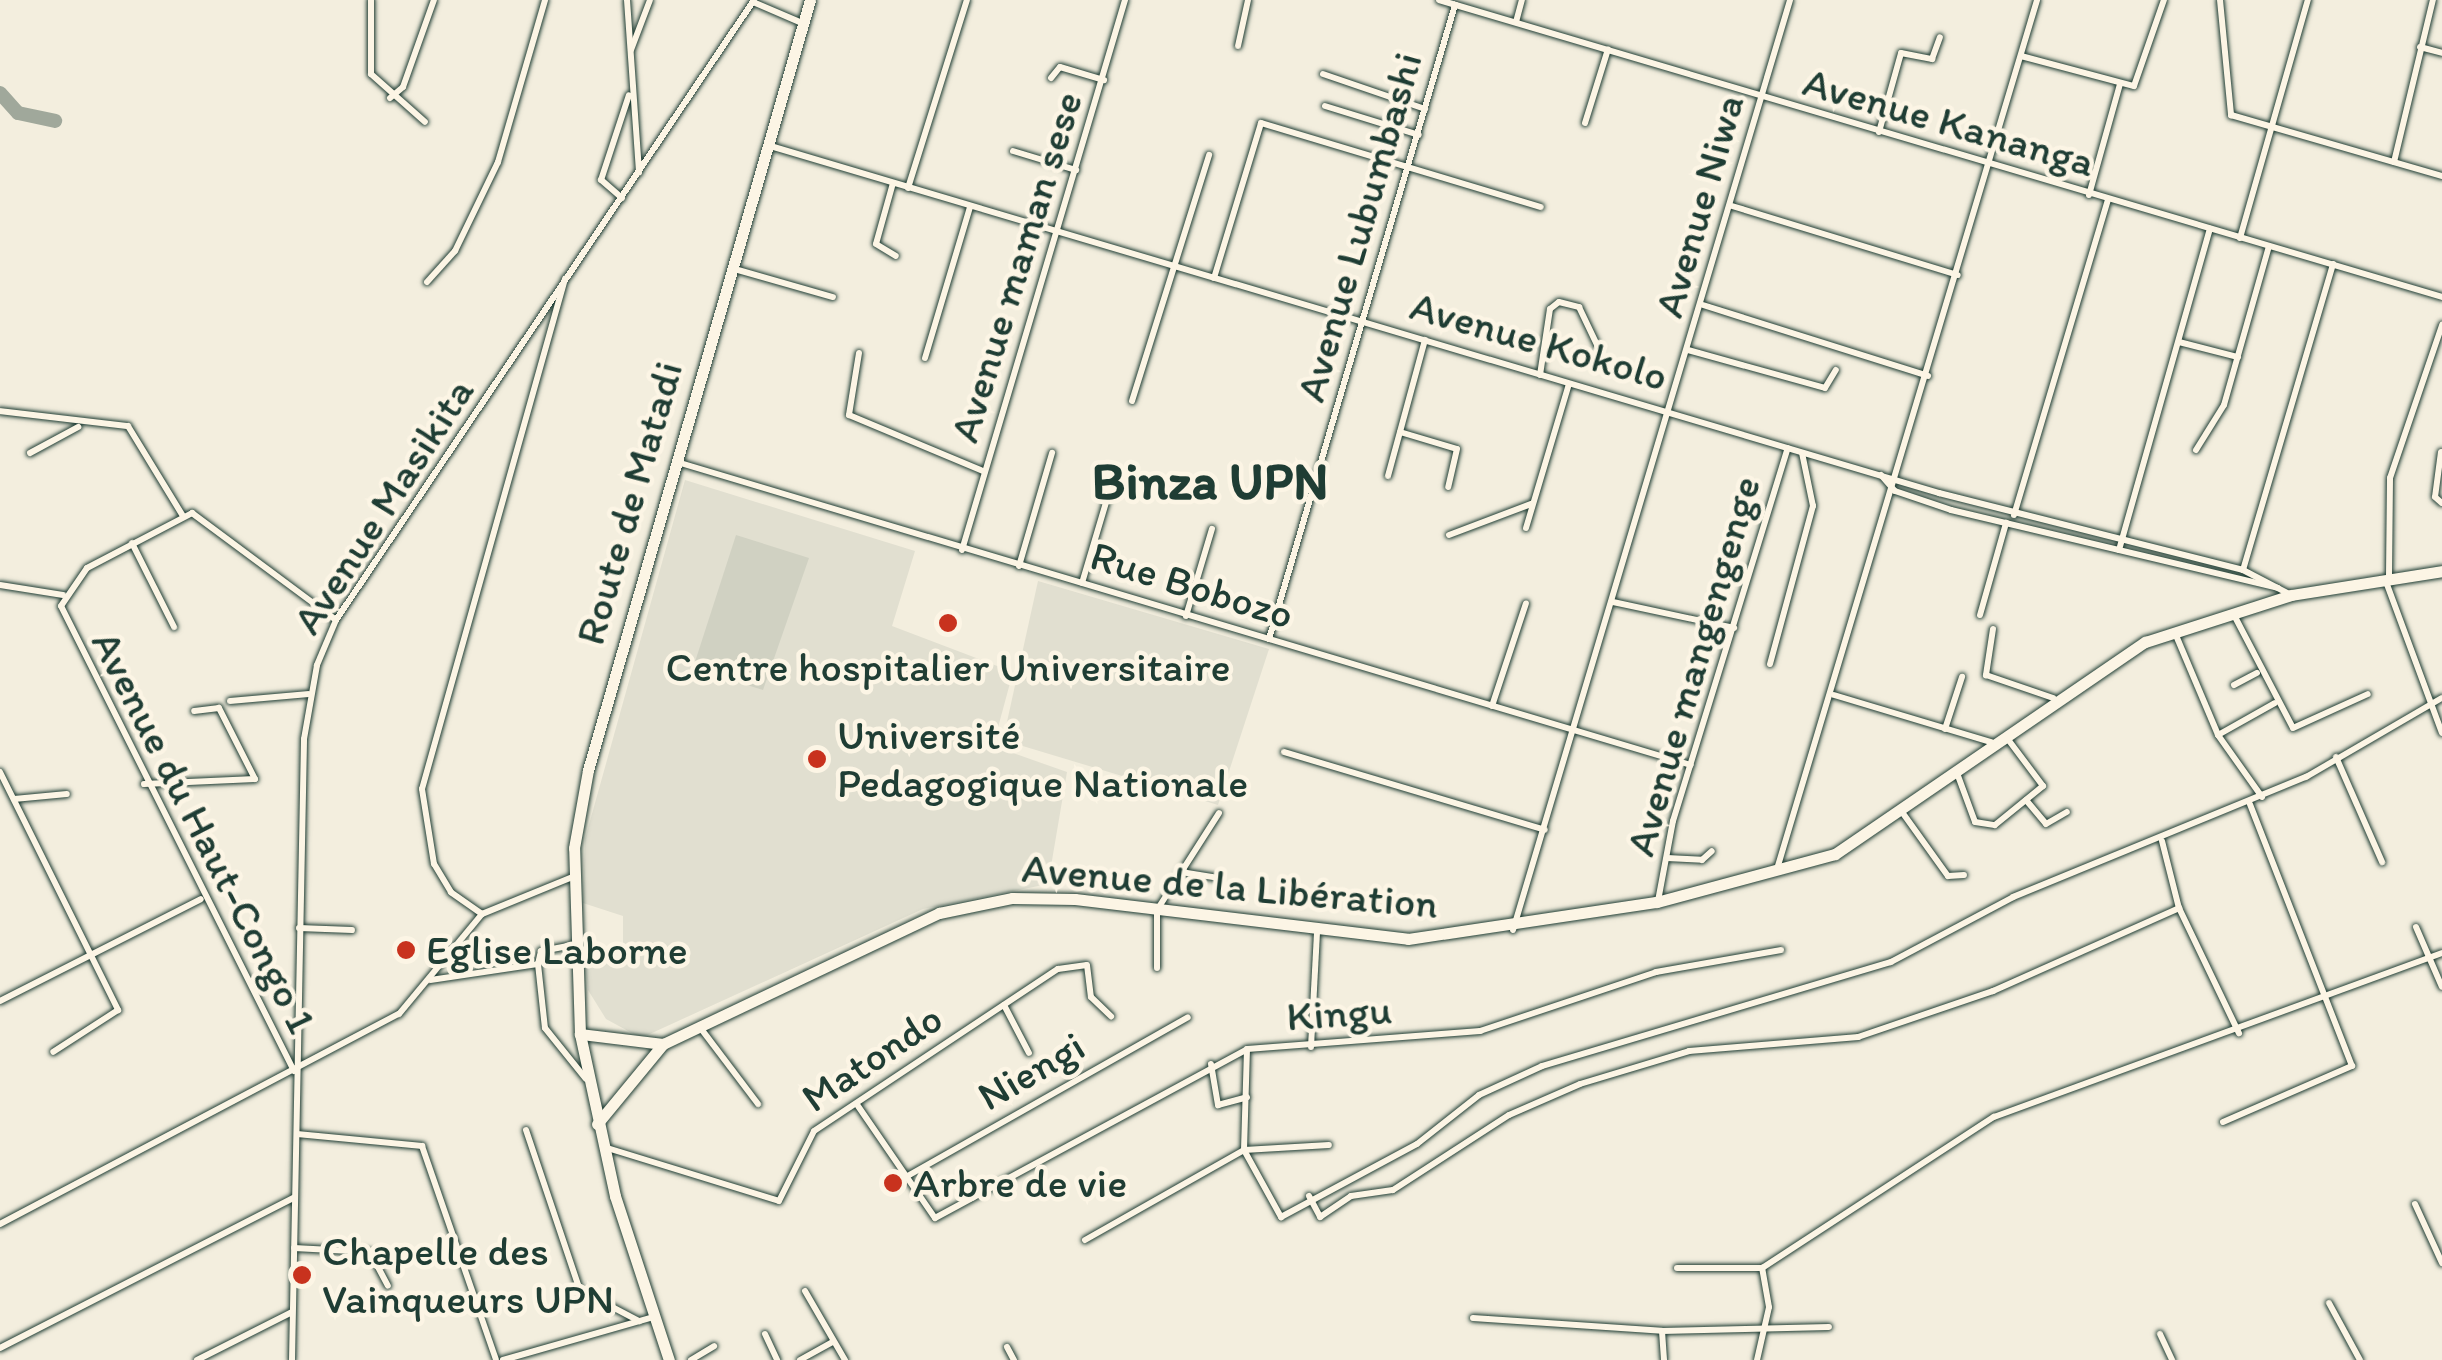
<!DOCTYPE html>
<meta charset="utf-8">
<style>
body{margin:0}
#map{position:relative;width:2442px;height:1360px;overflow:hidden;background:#f3eede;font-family:Itim,sans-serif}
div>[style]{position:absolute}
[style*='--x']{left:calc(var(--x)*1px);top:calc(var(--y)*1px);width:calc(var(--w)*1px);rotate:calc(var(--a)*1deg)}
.built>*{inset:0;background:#e1dfd0}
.green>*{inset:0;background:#d0d1c2}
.river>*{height:14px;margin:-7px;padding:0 7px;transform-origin:7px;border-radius:7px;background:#a0a89b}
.roads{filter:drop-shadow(0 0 2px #1f3d34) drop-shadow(0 0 2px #1f3d34)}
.minor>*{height:6px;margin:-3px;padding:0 3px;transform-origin:3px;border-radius:3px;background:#fcf5e5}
.primary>*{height:11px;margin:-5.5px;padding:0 5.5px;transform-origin:5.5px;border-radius:5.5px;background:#fcf5e5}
.trunk>*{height:11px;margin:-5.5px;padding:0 5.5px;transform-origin:5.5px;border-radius:5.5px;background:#fcf5e5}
.dots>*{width:28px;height:28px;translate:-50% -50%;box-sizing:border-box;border:5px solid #fcf5e5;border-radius:50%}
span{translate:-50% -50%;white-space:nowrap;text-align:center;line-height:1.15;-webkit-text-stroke:9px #fcf5e5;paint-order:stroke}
.street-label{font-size:42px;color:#1f3d34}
.poi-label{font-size:42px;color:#1f3d34}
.left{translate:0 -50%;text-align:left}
.district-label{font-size:52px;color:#1f3d34;font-weight:700}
</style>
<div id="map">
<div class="built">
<i style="clip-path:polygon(685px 480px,915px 551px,892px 626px,1013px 672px,993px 746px,1067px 772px,1048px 884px,923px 909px,641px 1038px,606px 1019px,588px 990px,586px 968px,623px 952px,623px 916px,583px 903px,585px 839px)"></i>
<i style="clip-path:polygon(1038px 581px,1269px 649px,1218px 805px,1003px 740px)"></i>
</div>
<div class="green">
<i style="clip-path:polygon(736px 535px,809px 558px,763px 690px,693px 668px)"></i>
</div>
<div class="river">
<i style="--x:0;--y:93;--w:27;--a:48"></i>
<i style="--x:18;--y:113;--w:38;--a:12"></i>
</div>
<div class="roads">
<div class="minor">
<i style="--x:371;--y:0;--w:74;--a:90"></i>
<i style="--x:371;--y:74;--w:72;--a:41.6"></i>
<i style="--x:627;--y:0;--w:173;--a:86"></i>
<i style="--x:1439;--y:0;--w:1046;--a:16.49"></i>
<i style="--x:2220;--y:0;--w:116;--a:84.5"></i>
<i style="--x:2231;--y:115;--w:220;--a:16.1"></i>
<i style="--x:753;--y:2;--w:53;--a:23.2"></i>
<i style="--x:1516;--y:22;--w:23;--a:-75"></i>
<i style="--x:1238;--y:46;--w:47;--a:-77.7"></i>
<i style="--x:2420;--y:47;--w:23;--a:15"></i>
<i style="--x:631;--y:50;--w:53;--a:-69.2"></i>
<i style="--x:2021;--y:56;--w:117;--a:14.9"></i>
<i style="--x:2134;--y:86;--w:91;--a:-70.8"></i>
<i style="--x:1323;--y:74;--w:108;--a:18.9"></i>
<i style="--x:1051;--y:78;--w:14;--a:-51"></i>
<i style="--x:1060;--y:67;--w:46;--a:16.5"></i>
<i style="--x:390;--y:98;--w:17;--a:-40"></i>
<i style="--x:403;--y:87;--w:92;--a:-70.4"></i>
<i style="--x:1325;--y:106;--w:98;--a:17.1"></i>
<i style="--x:1585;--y:123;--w:77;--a:-72.7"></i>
<i style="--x:1879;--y:132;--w:82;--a:-74.4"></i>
<i style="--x:1901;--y:53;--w:32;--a:11"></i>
<i style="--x:1932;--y:59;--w:23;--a:-70"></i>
<i style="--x:767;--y:145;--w:1223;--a:16.54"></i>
<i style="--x:1939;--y:493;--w:314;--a:14.2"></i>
<i style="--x:2243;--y:570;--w:54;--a:27.5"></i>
<i style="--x:1013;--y:151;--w:66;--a:16.8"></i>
<i style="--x:2394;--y:162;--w:167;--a:-76.5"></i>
<i style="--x:893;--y:183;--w:63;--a:105.6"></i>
<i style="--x:876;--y:244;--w:23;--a:31"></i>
<i style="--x:908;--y:188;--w:197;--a:-72.6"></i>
<i style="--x:2089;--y:195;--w:115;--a:-74.4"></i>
<i style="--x:622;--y:198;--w:28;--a:-139"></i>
<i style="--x:601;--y:180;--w:89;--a:-71.8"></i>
<i style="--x:1732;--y:206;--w:236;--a:17"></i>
<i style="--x:2240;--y:238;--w:248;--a:-74.1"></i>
<i style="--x:731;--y:268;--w:106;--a:15.9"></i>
<i style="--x:1214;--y:278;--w:162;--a:-73.1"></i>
<i style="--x:1261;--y:123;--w:292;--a:16.7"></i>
<i style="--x:427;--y:282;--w:42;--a:-47.9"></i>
<i style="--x:455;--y:251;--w:99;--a:-64.2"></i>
<i style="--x:498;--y:162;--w:169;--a:-73.8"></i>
<i style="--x:1703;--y:305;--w:236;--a:17.5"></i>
<i style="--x:2179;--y:342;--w:61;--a:14.3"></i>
<i style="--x:1688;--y:350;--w:142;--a:15.5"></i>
<i style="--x:1825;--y:388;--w:21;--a:-59"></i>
<i style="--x:859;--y:353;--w:63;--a:99.2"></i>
<i style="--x:849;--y:415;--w:147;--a:22.7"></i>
<i style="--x:925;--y:358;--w:158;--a:-73.4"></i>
<i style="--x:1540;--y:375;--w:67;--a:-81.4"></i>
<i style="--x:1550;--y:309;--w:11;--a:-38"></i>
<i style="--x:1559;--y:302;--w:21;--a:14"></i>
<i style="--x:1579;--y:307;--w:47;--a:64.5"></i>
<i style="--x:1132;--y:401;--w:258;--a:-72.6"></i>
<i style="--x:0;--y:411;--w:129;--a:6.7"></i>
<i style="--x:128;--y:426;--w:105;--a:58.6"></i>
<i style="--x:1400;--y:432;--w:59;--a:16.6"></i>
<i style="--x:1457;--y:449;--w:39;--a:103"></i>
<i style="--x:2196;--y:450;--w:53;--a:-58.1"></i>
<i style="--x:2224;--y:405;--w:165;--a:-74.2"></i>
<i style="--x:2441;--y:452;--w:45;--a:97.6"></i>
<i style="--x:2435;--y:497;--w:9;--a:41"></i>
<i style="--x:30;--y:453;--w:55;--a:-28.4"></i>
<i style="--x:677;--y:462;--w:1058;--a:16.64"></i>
<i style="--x:1881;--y:475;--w:21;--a:49"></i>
<i style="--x:1895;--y:491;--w:59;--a:18.7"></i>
<i style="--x:1951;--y:510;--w:336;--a:13.4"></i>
<i style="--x:1388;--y:476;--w:141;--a:-74.8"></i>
<i style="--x:2014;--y:515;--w:329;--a:-73.4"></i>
<i style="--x:1526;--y:528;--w:150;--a:-73.4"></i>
<i style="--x:1449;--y:535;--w:88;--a:-20.7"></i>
<i style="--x:132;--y:543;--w:94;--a:63.4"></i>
<i style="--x:962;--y:550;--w:574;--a:-73.49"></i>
<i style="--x:2119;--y:550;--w:334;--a:-74.2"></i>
<i style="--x:1019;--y:566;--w:118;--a:-73.7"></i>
<i style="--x:2243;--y:570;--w:319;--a:-73.6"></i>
<i style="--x:2389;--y:575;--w:97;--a:-89.4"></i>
<i style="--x:2390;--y:478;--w:162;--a:-71.2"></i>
<i style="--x:2385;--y:579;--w:164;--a:69.7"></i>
<i style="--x:1082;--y:583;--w:88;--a:-73.4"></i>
<i style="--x:0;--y:585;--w:64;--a:9"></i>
<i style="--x:1613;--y:602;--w:124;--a:12.1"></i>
<i style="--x:1980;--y:615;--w:96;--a:-74.2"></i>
<i style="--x:2234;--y:615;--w:127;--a:62.4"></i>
<i style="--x:2293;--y:728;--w:82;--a:-24.4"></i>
<i style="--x:1186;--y:616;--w:91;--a:-73.4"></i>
<i style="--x:1993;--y:629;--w:47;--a:98.7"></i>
<i style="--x:1986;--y:675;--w:71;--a:18.9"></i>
<i style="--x:2175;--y:633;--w:111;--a:67.1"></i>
<i style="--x:2218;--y:735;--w:76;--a:54.6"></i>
<i style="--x:1269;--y:639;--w:661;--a:-73.65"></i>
<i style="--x:1770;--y:664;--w:164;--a:-74.8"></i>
<i style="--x:1813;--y:506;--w:54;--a:-101.7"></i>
<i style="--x:2234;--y:685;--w:26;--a:-28"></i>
<i style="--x:1834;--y:695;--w:164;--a:16.7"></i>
<i style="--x:230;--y:701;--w:79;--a:-5.1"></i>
<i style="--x:1492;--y:706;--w:108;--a:-71.7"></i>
<i style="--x:1945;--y:729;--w:55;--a:-71.9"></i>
<i style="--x:2218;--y:735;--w:65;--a:-29.3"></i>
<i style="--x:1284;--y:752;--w:272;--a:16.6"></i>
<i style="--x:2336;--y:757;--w:115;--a:66.3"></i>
<i style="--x:0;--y:772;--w:266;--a:63.6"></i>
<i style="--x:118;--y:1010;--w:77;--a:147.1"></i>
<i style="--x:1957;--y:773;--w:52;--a:69.8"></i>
<i style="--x:1975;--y:822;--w:20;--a:9"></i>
<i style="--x:1995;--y:825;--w:62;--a:-39.1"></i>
<i style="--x:2043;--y:786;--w:60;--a:-126.9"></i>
<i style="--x:144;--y:784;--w:111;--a:-2.6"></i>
<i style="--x:255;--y:779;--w:80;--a:-116.9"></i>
<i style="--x:219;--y:708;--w:25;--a:173"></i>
<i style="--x:14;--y:799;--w:53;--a:-5.4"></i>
<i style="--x:2026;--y:800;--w:31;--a:50"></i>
<i style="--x:2046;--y:824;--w:24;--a:-30"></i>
<i style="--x:1902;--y:812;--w:79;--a:54.3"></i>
<i style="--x:1948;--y:876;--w:16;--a:-4"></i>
<i style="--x:2162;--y:841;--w:69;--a:75.8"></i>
<i style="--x:2179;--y:908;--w:139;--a:64.4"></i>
<i style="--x:1667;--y:858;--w:35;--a:3"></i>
<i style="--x:1702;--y:860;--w:13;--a:-42"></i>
<i style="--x:1777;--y:869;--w:907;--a:-73.34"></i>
<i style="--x:1181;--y:872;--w:36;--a:9"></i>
<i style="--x:1658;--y:901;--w:81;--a:-79.4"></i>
<i style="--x:1673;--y:821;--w:390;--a:-72.9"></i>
<i style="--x:482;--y:914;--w:38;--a:-145"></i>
<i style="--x:451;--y:892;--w:33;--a:-121"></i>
<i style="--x:434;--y:864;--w:76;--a:-99.1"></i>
<i style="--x:422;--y:789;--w:530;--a:-74.34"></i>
<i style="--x:2416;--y:927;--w:65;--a:66.6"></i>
<i style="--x:299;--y:928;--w:53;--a:2.2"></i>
<i style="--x:1513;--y:930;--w:970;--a:-73.41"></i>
<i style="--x:573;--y:945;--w:33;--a:169"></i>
<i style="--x:541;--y:951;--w:13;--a:103"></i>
<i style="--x:538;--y:964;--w:64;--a:83.8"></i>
<i style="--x:545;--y:1028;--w:65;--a:51.2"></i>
<i style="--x:1157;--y:968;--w:58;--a:-90"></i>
<i style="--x:1157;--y:910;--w:115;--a:-57.4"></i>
<i style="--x:430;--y:980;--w:109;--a:-8.4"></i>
<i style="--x:0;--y:1001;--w:225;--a:-26.9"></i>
<i style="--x:1004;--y:1005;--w:54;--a:62.5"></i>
<i style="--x:699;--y:1026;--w:98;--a:52.9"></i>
<i style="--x:1311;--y:1047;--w:115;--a:-87"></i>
<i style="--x:1247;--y:1049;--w:101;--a:91.7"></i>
<i style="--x:1244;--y:1150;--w:77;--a:61.1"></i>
<i style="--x:1281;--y:1217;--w:154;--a:-28.2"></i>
<i style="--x:1417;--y:1144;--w:79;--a:-38.3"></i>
<i style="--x:1479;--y:1095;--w:69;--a:-24.7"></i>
<i style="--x:1542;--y:1066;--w:364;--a:-16.6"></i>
<i style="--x:1891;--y:962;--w:138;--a:-28"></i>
<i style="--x:2013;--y:897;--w:317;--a:-22.3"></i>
<i style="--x:2306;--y:777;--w:157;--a:-30.2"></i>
<i style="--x:1211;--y:1064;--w:42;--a:80.3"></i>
<i style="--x:1218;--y:1105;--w:30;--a:-15"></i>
<i style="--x:294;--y:1071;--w:520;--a:-116.61"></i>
<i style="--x:61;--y:606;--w:46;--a:-55.6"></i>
<i style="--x:87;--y:568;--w:119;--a:-27.6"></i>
<i style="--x:192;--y:513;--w:179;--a:36.6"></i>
<i style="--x:858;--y:1106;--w:136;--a:55.5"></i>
<i style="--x:935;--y:1218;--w:355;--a:-28.4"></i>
<i style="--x:1247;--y:1049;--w:234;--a:-4.4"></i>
<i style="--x:1480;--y:1031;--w:186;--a:-18.5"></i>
<i style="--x:1656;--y:972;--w:127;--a:-10"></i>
<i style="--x:2223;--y:1122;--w:141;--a:-23.5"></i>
<i style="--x:2352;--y:1066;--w:281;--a:-111.3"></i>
<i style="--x:526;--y:1130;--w:169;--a:71.4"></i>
<i style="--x:580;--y:1290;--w:67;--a:27.7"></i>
<i style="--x:297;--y:1134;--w:126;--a:5.5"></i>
<i style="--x:422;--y:1146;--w:226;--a:70.9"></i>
<i style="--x:604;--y:1147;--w:183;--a:17.1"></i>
<i style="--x:779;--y:1201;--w:78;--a:-63.4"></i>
<i style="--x:814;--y:1131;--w:293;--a:-33.6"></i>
<i style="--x:1058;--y:969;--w:29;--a:-8"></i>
<i style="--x:1087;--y:965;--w:32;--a:83"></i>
<i style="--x:1091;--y:997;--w:28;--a:44"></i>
<i style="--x:904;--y:1178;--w:326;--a:-29.5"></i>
<i style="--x:1309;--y:1196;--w:24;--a:62"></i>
<i style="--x:1320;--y:1217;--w:37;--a:-34"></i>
<i style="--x:1351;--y:1196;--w:42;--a:-8.1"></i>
<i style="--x:1393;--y:1190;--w:138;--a:-32.9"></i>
<i style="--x:1509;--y:1115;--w:77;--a:-23.6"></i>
<i style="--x:1580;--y:1084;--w:114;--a:-16.8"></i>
<i style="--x:1689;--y:1051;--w:170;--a:-4.7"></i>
<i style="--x:1858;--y:1037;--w:143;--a:-18.8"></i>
<i style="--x:1993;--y:991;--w:204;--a:-24"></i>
<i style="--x:2415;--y:1204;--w:65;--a:65.4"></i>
<i style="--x:0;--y:1224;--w:451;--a:-27.8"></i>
<i style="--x:399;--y:1014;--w:130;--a:-50.3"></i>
<i style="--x:482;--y:914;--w:100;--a:-22.2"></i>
<i style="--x:1085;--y:1240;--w:183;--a:-29.5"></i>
<i style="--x:1244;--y:1150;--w:85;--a:-3.4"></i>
<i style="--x:294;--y:1248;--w:76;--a:3"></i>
<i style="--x:370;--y:1252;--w:38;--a:62"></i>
<i style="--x:1677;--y:1268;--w:85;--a:0"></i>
<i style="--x:1762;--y:1268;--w:277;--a:-33.1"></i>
<i style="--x:1994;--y:1117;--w:477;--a:-20.1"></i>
<i style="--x:805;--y:1291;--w:80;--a:59.9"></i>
<i style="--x:2329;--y:1303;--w:65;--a:61.5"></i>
<i style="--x:1473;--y:1318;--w:189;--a:3.9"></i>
<i style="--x:1662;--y:1331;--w:167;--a:-1.4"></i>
<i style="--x:1662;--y:1331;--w:29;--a:86"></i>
<i style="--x:765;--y:1334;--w:29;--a:65"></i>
<i style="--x:2160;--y:1334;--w:29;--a:65"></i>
<i style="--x:1007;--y:1347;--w:15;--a:62"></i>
<i style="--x:0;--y:1348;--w:331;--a:-27.1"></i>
<i style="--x:197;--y:1360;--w:106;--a:-26.8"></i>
<i style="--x:292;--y:1360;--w:621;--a:-88.89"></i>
<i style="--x:304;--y:739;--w:75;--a:-80"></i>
<i style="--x:317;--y:665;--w:49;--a:-67.1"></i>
<i style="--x:336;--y:620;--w:748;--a:-56.01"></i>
<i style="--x:503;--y:1360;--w:157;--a:-15.9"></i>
<i style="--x:691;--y:1360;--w:27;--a:-31"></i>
<i style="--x:800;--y:1360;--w:38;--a:-29"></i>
<i style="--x:1757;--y:1360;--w:54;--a:-77.2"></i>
<i style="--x:1769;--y:1307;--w:40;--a:-100"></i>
</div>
<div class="primary">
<i style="--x:580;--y:1034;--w:186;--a:-91.8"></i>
<i style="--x:574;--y:848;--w:79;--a:-79.8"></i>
<i style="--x:588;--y:770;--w:801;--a:-73.92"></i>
</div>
<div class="trunk">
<i style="--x:663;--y:1044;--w:84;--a:-173.1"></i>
<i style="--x:580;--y:1034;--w:166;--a:77.8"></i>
<i style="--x:615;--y:1196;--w:173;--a:71.8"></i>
<i style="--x:597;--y:1124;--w:104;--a:-50.5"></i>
<i style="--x:663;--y:1044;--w:306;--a:-25.4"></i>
<i style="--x:939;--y:913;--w:75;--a:-11.6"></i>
<i style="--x:1012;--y:898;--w:63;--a:0.9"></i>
<i style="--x:1075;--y:899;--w:335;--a:6.8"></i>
<i style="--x:1408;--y:939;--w:252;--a:-8.5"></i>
<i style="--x:1657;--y:902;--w:184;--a:-15.1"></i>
<i style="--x:1835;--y:854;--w:376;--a:-34.4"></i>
<i style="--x:2145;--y:642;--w:153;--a:-17.8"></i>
<i style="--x:2291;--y:595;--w:153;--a:-9"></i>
</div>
</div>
<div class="dots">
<i style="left:948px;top:623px;background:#c8321e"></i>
<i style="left:817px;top:759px;background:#c8321e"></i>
<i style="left:406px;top:950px;background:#c8321e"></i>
<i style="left:893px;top:1183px;background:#c8321e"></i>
<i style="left:302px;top:1275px;background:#c8321e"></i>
</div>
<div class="street-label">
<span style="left:1949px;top:122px;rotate:16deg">Avenue Kananga</span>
<span style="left:1699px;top:206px;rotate:-74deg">Avenue Niwa</span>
<span style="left:1359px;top:227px;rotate:-74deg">Avenue Lubumbashi</span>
<span style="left:1016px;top:267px;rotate:-73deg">Avenue maman sese</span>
<span style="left:1539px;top:341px;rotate:16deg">Avenue Kokolo</span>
<span style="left:629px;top:503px;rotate:-74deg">Route de Matadi</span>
<span style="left:383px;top:506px;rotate:-57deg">Avenue Masikita</span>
<span style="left:1192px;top:585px;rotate:17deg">Rue Bobozo</span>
<span style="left:1693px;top:666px;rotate:-74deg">Avenue mangengenge</span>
<span style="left:204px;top:832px;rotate:63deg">Avenue du Haut-Congo 1</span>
<span style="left:1230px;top:886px;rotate:5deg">Avenue de la Libération</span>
<span style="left:1339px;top:1013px;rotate:-4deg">Kingu</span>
<span style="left:872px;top:1058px;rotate:-34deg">Matondo</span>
<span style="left:1031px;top:1071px;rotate:-30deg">Niengi</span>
</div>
<div class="poi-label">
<span style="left:948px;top:667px">Centre hospitalier Universitaire</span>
<span class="left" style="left:837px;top:759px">Université<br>Pedagogique Nationale</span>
<span class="left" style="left:426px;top:950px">Eglise Laborne</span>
<span class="left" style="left:913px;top:1183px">Arbre de vie</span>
<span class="left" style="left:322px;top:1275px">Chapelle des<br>Vainqueurs UPN</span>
</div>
<div class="district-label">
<span style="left:1210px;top:482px">Binza UPN</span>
</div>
</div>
